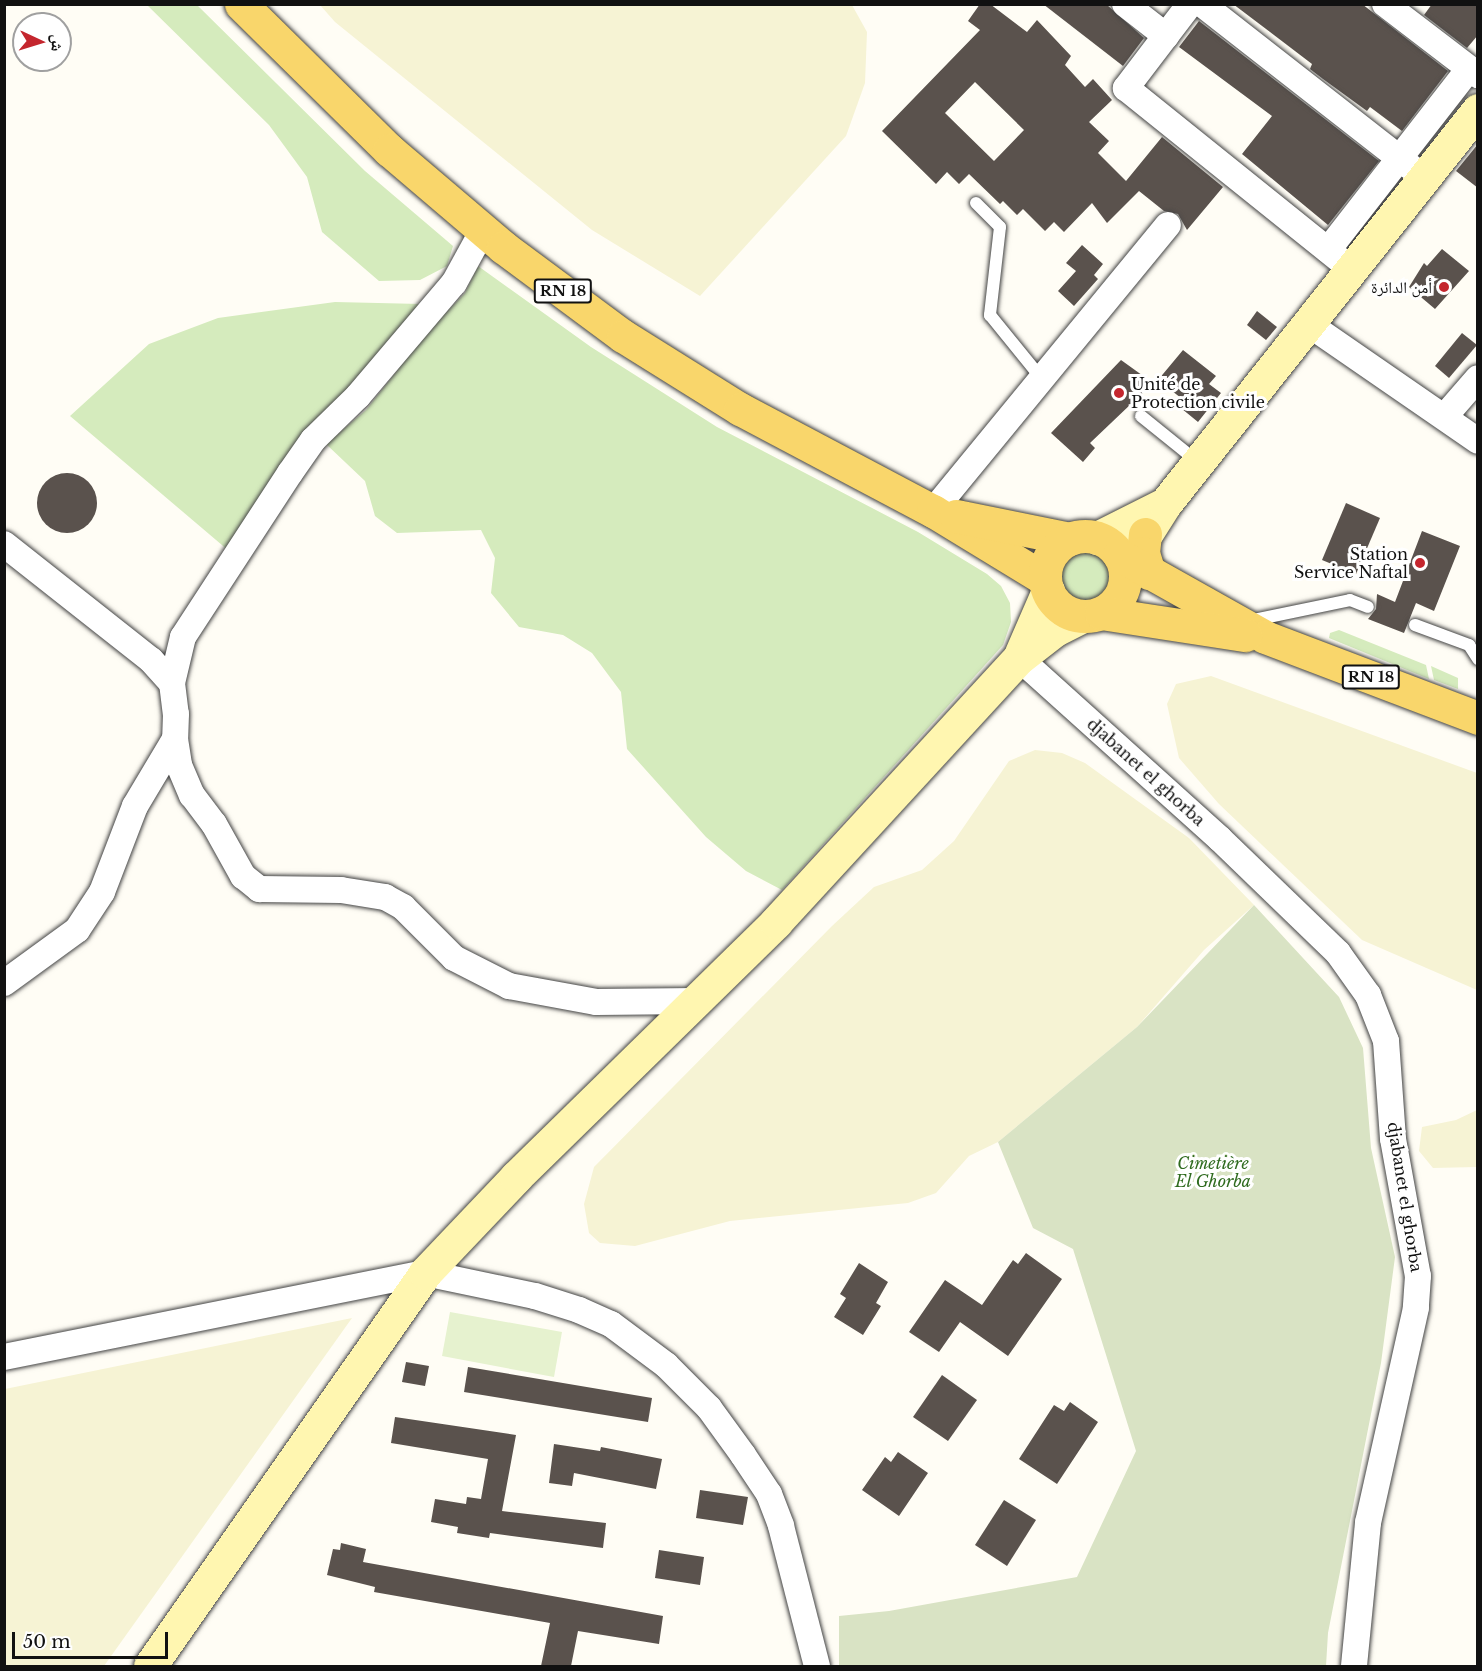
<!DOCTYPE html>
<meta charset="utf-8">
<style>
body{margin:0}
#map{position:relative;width:1482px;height:1671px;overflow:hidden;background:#fffdf5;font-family:"Libre Baskerville","Noto Naskh Arabic",serif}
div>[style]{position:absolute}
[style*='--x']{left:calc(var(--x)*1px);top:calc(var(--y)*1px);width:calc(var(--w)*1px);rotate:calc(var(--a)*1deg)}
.farmland>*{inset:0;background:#f6f3d4}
.green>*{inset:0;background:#d5ebbd}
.round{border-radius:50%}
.cemetery>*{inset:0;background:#d9e3c4}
.pitch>*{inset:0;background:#e6f2cf}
.building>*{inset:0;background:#5a524d}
.roads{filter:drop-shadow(0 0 2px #444) drop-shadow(0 0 2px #444)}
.service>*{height:12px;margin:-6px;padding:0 6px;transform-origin:6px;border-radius:6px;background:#fff}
.minor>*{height:26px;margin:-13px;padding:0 13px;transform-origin:13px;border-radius:13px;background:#fff}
.secondary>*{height:33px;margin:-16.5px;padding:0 16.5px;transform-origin:16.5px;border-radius:16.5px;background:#fff6b0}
.primary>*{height:33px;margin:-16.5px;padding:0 16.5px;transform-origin:16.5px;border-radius:16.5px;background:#f9d66b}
.primary>.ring{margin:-16.5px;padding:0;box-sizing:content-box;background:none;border:33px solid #f9d66b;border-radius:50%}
.dots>*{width:16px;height:16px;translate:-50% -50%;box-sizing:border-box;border:3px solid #fff;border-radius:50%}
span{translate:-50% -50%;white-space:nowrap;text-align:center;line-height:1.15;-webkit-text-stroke:6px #fff;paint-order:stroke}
.shield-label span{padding:2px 4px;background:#fff;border:2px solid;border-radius:4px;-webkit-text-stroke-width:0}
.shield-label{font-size:15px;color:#111;font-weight:700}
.poi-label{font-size:16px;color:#111}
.right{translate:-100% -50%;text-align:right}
.left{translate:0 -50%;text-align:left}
.street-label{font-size:16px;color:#111}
.park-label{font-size:16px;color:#2f6b1f;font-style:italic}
.frame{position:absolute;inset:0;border:6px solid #111;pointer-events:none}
.north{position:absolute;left:12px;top:12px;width:60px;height:60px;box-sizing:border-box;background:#fff;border:2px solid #a0a0a0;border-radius:50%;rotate:94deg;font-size:16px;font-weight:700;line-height:24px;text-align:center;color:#111}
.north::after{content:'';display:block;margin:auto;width:21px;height:27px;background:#c4262e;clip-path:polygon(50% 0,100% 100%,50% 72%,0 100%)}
.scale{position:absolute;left:12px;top:1632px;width:156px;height:27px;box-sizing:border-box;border:3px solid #111;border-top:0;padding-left:8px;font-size:18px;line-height:21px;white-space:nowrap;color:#111;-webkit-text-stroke:4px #fff;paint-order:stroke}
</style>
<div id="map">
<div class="farmland">
<i style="clip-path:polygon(320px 5px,852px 5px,867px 32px,865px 83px,846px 136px,700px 296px,592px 230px,335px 22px)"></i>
<i style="clip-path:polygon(1211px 676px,1477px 773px,1477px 990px,1362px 940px,1219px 804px,1179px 758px,1167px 704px,1176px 684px)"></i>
<i style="clip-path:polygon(1035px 750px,1062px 753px,1085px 763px,1189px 838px,1254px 905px,1204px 950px,1137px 1027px,998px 1142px,969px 1156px,936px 1193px,908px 1203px,730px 1221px,635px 1246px,600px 1243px,589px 1233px,584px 1204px,594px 1167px,832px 926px,874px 887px,922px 870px,954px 841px,1009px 761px)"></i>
<i style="clip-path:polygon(1477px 1110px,1477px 1167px,1433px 1168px,1419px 1151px,1422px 1127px,1456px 1120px)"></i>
<i style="clip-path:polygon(352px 1318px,104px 1666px,5px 1666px,5px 1389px)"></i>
</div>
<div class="green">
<i style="clip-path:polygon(147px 5px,197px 5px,365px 171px,453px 246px,447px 266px,420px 280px,379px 281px,322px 232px,307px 177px,269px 125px)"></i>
<i style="clip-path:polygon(478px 266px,591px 347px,717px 427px,918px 532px,987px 574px,1001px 586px,1010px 603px,1011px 622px,1003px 645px,782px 890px,746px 871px,706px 837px,627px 749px,621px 692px,592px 653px,563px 635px,519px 627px,491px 593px,495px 558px,481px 530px,397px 533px,375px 516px,365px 481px,326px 444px,366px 410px,429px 330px,465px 293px)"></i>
<i style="clip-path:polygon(335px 302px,421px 304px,336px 402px,299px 438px,229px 551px,70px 416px,149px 344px,218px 318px)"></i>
<i class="round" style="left:1060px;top:551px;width:50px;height:50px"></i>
<i style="clip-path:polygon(1339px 630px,1426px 665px,1429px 679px,1329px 638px,1330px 633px)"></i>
<i style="clip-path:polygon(1431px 666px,1458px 678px,1458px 689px,1434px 680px)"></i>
</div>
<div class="cemetery">
<i style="clip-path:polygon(1254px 905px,1339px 997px,1363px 1048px,1371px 1148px,1395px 1257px,1381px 1363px,1328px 1633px,1326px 1666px,839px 1666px,839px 1616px,889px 1611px,1077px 1577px,1136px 1451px,1073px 1249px,1033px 1228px,998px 1142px,1137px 1027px)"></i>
</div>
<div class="pitch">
<i style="clip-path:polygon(450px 1312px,562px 1332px,554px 1377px,442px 1356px)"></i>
</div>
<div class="building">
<i style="clip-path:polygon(evenodd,980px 4px,990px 4px,1027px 32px,1037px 20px,1071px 56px,1065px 65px,1085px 87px,1093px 79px,1112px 100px,1089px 122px,1109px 141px,1098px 153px,1126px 181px,1162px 137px,1223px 187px,1187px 230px,1178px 214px,1164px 211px,1139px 191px,1107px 223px,1092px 203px,1064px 232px,1054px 222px,1045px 231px,1023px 209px,1017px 215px,1003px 201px,1000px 204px,969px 174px,959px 184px,947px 172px,936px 184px,882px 131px,980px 30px,968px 21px,980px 4px,975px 82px,1024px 130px,994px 161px,945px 113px,975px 82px)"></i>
<i style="clip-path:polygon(1043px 4px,1106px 4px,1144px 38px,1123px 66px)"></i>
<i style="clip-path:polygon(1233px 4px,1362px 4px,1448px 71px,1402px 131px,1370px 107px,1367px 111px,1323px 79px,1310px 69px,1312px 64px)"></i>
<i style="clip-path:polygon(1432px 4px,1478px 4px,1478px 35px,1467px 48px,1424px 15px)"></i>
<i style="clip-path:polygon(1199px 21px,1379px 161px,1328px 225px,1242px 154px,1272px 116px,1179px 47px)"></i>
<i style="clip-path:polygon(1478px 144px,1478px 188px,1456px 171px)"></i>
<i style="clip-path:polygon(1082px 245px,1103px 264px,1094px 275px,1098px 279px,1074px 306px,1058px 291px,1076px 271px,1066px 263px)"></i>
<i style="clip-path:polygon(1442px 249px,1469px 271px,1435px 309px,1409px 287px,1424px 263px,1427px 266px)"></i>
<i style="clip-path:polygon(1257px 311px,1277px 327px,1266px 340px,1247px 325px)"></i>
<i style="clip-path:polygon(1462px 333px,1477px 345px,1449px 378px,1435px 366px)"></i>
<i style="clip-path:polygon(1183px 350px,1216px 376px,1209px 384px,1221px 393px,1198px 422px,1176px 404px,1181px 398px,1158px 380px)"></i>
<i style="clip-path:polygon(1121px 360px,1153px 383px,1090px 443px,1095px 448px,1083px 462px,1051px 433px)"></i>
<i class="round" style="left:37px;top:473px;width:60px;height:60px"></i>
<i style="clip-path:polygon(1346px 503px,1380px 518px,1356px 574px,1322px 560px)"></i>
<i style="clip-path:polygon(1422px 531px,1460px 546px,1434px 611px,1416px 603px,1404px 633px,1368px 619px,1376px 609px,1377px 594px,1395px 602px)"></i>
<i style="clip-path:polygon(1026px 1253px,1062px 1279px,1008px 1356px,960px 1322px,939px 1352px,909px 1332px,945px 1280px,982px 1305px,1013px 1260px,1018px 1264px)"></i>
<i style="clip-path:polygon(859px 1263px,888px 1282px,876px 1303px,881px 1306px,863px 1335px,834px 1317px,846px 1298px,840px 1294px)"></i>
<i style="clip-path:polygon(406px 1362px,429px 1366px,425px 1386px,402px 1382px)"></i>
<i style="clip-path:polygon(468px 1367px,652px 1398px,648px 1422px,464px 1392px)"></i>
<i style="clip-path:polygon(942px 1375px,977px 1400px,948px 1441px,913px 1417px)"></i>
<i style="clip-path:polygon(1070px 1402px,1098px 1422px,1057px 1484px,1019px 1459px,1054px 1405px,1064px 1411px)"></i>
<i style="clip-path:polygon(395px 1417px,516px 1435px,502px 1511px,606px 1523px,603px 1548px,490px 1533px,489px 1538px,457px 1533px,458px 1527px,431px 1522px,435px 1499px,466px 1504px,467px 1497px,481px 1499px,488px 1459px,391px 1443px)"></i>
<i style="clip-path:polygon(554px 1444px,600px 1451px,601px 1447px,662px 1459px,656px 1489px,574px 1473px,572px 1486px,549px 1483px)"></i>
<i style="clip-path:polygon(898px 1452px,928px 1473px,899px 1516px,862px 1490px,885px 1457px,891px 1462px)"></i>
<i style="clip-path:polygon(700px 1490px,748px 1497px,743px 1525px,696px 1518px)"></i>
<i style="clip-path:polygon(1004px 1500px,1036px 1520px,1007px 1566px,975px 1545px)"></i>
<i style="clip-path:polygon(341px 1543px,366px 1549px,363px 1562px,663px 1616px,659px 1644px,578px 1631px,571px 1666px,541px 1666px,550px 1623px,374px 1592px,375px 1587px,327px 1575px,333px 1549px,340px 1550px)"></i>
<i style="clip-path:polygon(659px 1550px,704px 1557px,700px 1585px,655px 1578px)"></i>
</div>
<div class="roads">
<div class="service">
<i style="--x:976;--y:203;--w:34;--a:45"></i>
<i style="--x:1000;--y:227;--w:89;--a:96.5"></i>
<i style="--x:990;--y:315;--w:82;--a:50.9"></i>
<i style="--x:1141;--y:416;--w:73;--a:38.9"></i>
<i style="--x:1249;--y:621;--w:103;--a:-11.7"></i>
<i style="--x:1350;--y:600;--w:19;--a:21"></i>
<i style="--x:1415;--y:625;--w:58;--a:20.3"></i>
<i style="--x:1469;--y:645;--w:17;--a:57"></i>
</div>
<div class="minor">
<i style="--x:1125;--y:4;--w:52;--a:38"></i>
<i style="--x:1190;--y:4;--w:106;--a:127.3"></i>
<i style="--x:1126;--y:88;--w:290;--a:38.8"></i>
<i style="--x:1202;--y:4;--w:283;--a:38"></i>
<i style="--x:1385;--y:4;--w:117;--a:37.4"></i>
<i style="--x:1328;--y:250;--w:229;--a:-52.1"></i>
<i style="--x:1310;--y:325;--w:204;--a:34.6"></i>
<i style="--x:1445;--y:416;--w:50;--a:-49"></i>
<i style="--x:933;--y:511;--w:370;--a:-50.6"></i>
<i style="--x:4;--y:544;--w:187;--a:38.3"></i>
<i style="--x:151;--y:660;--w:31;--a:48"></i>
<i style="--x:172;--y:683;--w:31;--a:83"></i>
<i style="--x:176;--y:714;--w:25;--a:92"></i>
<i style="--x:175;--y:739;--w:78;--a:120.8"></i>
<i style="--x:135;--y:806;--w:92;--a:111"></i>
<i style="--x:102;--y:892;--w:45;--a:123.3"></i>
<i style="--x:77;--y:930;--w:90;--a:144"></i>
<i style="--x:1019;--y:658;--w:270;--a:42"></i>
<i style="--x:1220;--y:839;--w:164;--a:44"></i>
<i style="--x:1338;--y:953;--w:52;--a:54.5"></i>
<i style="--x:1368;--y:995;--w:49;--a:68.6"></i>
<i style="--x:1386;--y:1041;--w:98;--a:85.9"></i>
<i style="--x:1393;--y:1139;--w:139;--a:79.7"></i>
<i style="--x:1418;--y:1276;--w:32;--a:94"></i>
<i style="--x:1416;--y:1308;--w:220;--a:102.6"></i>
<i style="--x:1368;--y:1523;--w:144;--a:95.6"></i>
<i style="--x:172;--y:683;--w:47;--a:-76.6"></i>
<i style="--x:183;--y:637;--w:196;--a:-56.9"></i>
<i style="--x:290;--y:473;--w:40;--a:-55.1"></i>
<i style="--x:313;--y:440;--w:63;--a:-44.4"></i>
<i style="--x:358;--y:396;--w:148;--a:-49.7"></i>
<i style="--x:454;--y:283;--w:60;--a:-61.3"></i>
<i style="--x:175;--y:739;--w:26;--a:81"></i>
<i style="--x:179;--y:765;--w:33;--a:67"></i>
<i style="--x:192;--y:795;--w:36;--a:53"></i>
<i style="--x:214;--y:824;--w:60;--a:60.9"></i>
<i style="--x:243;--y:876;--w:21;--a:39"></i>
<i style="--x:259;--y:889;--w:82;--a:0.7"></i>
<i style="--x:341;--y:890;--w:45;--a:9"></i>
<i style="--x:385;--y:897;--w:21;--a:29"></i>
<i style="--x:403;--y:907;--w:72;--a:45"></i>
<i style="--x:454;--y:958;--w:62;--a:27"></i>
<i style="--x:509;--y:986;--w:88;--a:10.4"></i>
<i style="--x:596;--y:1002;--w:100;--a:-0.6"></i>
<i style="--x:4;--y:1357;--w:429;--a:-11.3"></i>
<i style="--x:425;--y:1273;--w:112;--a:11.8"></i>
<i style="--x:535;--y:1296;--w:46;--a:17.7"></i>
<i style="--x:579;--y:1310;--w:35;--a:24"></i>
<i style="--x:611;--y:1324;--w:69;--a:36.7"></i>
<i style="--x:666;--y:1365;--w:61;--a:45"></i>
<i style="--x:709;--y:1408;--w:58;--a:54.1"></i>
<i style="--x:743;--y:1455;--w:47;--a:56.3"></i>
<i style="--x:769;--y:1494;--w:34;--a:69"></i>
<i style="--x:781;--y:1526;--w:145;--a:75.6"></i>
</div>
<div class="secondary">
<i style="--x:1097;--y:538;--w:74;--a:-26.6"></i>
<i style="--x:1125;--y:580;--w:19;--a:-78"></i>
<i style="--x:1129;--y:561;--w:67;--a:-57.7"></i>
<i style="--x:1165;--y:504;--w:503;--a:-51.54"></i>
<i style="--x:1021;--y:653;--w:68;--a:-66.5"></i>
<i style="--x:150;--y:1666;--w:480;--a:-55"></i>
<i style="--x:425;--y:1273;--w:132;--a:-46.5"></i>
<i style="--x:516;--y:1177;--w:364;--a:-44.4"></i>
<i style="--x:776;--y:922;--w:359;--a:-47.4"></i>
<i style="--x:1019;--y:658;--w:46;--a:-37.9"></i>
<i style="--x:1055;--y:630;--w:31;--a:-27"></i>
</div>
<div class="primary">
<i style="--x:241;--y:4;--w:208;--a:44.6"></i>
<i style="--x:389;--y:150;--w:150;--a:40.4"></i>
<i style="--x:503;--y:247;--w:149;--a:36.6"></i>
<i style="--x:623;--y:336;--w:138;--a:32"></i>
<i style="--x:740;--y:409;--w:218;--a:27.9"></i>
<i style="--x:933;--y:511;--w:131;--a:31.3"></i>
<i style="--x:956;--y:516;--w:116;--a:11.4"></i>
<i style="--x:1145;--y:534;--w:19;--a:96"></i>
<i style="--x:1143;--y:553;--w:21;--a:73"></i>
<i class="ring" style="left:1045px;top:536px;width:47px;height:47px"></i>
<i style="--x:1119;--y:555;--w:167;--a:29.3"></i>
<i style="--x:1265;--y:637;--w:228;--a:20.8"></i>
<i style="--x:1101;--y:613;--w:146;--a:8.7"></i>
</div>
</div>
<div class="dots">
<i style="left:1444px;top:287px;background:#c4262e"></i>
<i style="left:1119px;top:393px;background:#c4262e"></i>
<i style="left:1420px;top:563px;background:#c4262e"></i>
</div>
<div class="shield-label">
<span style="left:563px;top:291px">RN 18</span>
<span style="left:1371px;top:677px">RN 18</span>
</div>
<div class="poi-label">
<span class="right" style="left:1432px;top:287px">أمن الدائرة</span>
<span class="left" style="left:1131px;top:393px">Unité de<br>Protection civile</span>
<span class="right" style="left:1408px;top:563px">Station<br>Service Naftal</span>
</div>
<div class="street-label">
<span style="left:1146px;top:772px;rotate:42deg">djabanet el ghorba</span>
<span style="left:1405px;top:1197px;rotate:81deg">djabanet el ghorba</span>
</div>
<div class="park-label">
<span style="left:1213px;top:1172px">Cimetière<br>El Ghorba</span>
</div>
<div class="frame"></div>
<div class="north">ش</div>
<div class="scale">50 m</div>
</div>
